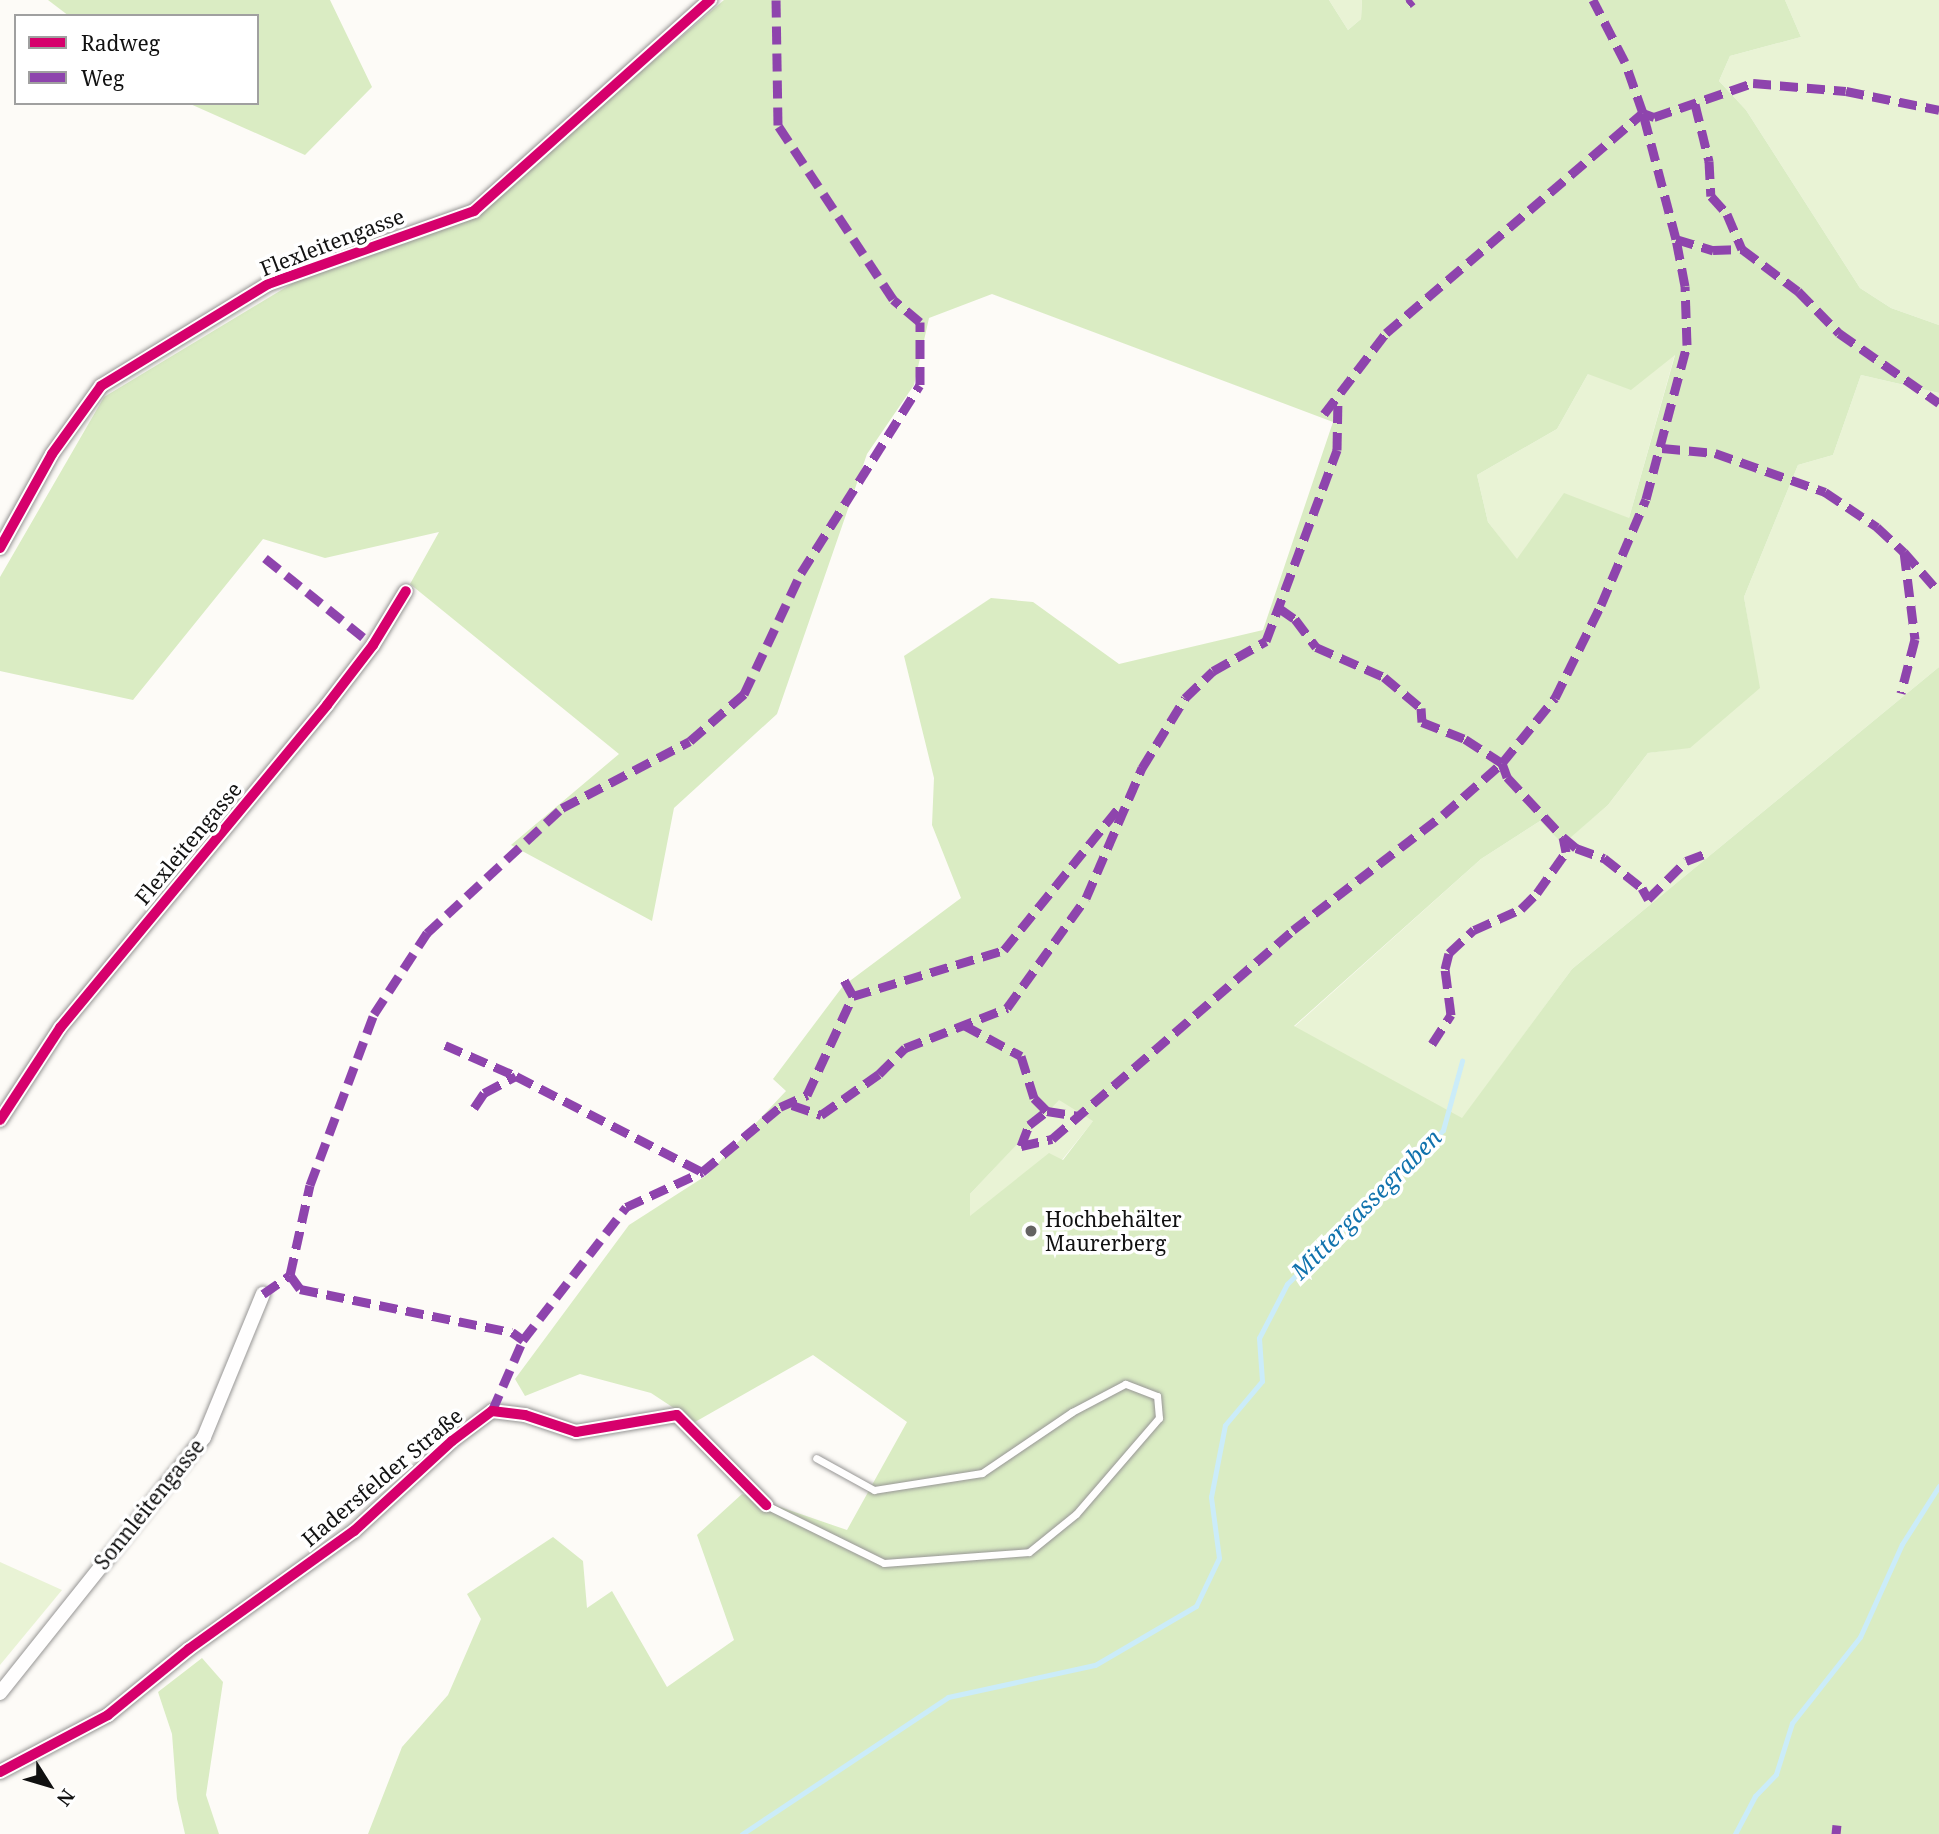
<!DOCTYPE html>
<meta charset="utf-8">
<style>
body{margin:0}
#map{position:relative;width:1939px;height:1834px;overflow:hidden;background:#fdfbf7;font-family:"Noto Serif",serif}
div>[style]{position:absolute}
[style*='--x']{left:calc(var(--x)*1px);top:calc(var(--y)*1px);width:calc(var(--w)*1px);rotate:calc(var(--a)*1deg)}
.green>*{inset:0;background:#e9f3d5}
.forest>*{inset:0;background:#daecc3}
.stream>*{height:5px;margin:-2.5px;padding:0 2.5px;transform-origin:2.5px;border-radius:2.5px;background:#cbecf9}
.roads{filter:drop-shadow(0 0 2px #979695) drop-shadow(0 0 2px #979695)}
.service>*{height:7px;margin:-3.5px;padding:0 3.5px;transform-origin:3.5px;border-radius:3.5px;background:#fffefe}
.minor>*{height:14px;margin:-7px;padding:0 7px;transform-origin:7px;border-radius:7px;background:#fffefe}
.quiet>*{height:9px;margin-top:-4.5px;transform-origin:0;background:repeating-linear-gradient(90deg,#8e44ad 0 18px,transparent 0 27px)}
.cycleway>*{height:10px;margin:-5px;padding:0 5px;transform-origin:5px;border-radius:5px;background:#d6006c}
.dots>*{width:19px;height:19px;translate:-50% -50%;box-sizing:border-box;border:4px solid #fff;border-radius:50%}
span{translate:-50% -50%;white-space:nowrap;text-align:center;line-height:1.15;-webkit-text-stroke:7px #fff;paint-order:stroke}
.street-label{font-size:21px;color:#111}
.poi-label{font-size:21px;color:#111}
.left{translate:0 -50%;text-align:left}
.water-label{font-size:23px;color:#1072ad;font-style:italic}
.legend{position:absolute;left:14px;top:14px;width:245px;height:91px;box-sizing:border-box;background:#fff;border:2px solid #a0a0a0;margin:0;padding:9px 12px;list-style:none;font-size:21px;color:#111}
.legend li{display:flex;align-items:center;gap:14px;height:35px}
.legend b{width:35px;border:2px solid #a0a0a0}
.north{position:absolute;left:14px;top:1750px;width:70px;height:70px;-webkit-text-stroke:5px #fff;paint-order:stroke;rotate:127deg;font-size:19px;font-weight:700;line-height:28px;text-align:center;color:#111}
.north::after{content:'';display:block;margin:auto;width:24px;height:32px;background:#111;clip-path:polygon(50% 0,100% 100%,50% 72%,0 100%)}
</style>
<div id="map">
<div class="green">
<i style="clip-path:polygon(1329px 0,1362px 0,1361px 19px,1348px 30px)"></i>
<i style="clip-path:polygon(1785px 0,1939px 0,1939px 325px,1891px 308px,1860px 288px,1746px 110px,1719px 81px,1730px 56px,1801px 37px)"></i>
<i style="clip-path:polygon(1675px 354px,1629px 518px,1517px 560px,1488px 522px,1477px 475px,1557px 429px,1588px 374px)"></i>
<i style="clip-path:polygon(1861px 375px,1939px 393px,1939px 667px,1572px 969px,1462px 1119px,1294px 1027px,1481px 859px,1540px 821px,1563px 843px,1608px 805px,1648px 753px,1690px 747px,1759px 688px,1744px 597px,1798px 465px,1833px 455px)"></i>
<i style="clip-path:polygon(1059px 1099px,1094px 1120px,1062px 1160px,970px 1217px,970px 1194px)"></i>
<i style="clip-path:polygon(0 1562px,62px 1590px,0 1665px)"></i>
</div>
<div class="forest">
<i style="clip-path:polygon(48px 0,330px 0,372px 87px,305px 155px,188px 103px,257px 103px,257px 16px,69px 16px)"></i>
<i style="clip-path:polygon(evenodd,724px 0,1329px 0,1348px 30px,1361px 19px,1362px 0,1785px 0,1801px 37px,1730px 56px,1719px 81px,1746px 110px,1860px 288px,1891px 308px,1939px 325px,1939px 393px,1861px 375px,1833px 455px,1798px 465px,1744px 597px,1760px 688px,1690px 748px,1648px 753px,1608px 805px,1563px 844px,1540px 821px,1481px 859px,1294px 1026px,1462px 1118px,1572px 969px,1939px 667px,1939px 1834px,368px 1834px,402px 1747px,448px 1695px,481px 1619px,467px 1594px,553px 1537px,583px 1561px,587px 1608px,612px 1591px,667px 1687px,734px 1640px,697px 1535px,742px 1494px,847px 1530px,907px 1422px,813px 1355px,695px 1422px,651px 1393px,580px 1374px,525px 1396px,515px 1379px,629px 1225px,707px 1175px,786px 1091px,773px 1079px,843px 986px,961px 898px,932px 825px,934px 778px,904px 656px,991px 598px,1033px 602px,1119px 664px,1263px 630px,1333px 422px,992px 294px,929px 318px,914px 385px,867px 454px,777px 714px,674px 808px,652px 921px,511px 845px,619px 754px,410px 584px,439px 532px,325px 558px,263px 539px,133px 700px,0 671px,0 577px,104px 397px,298px 280px,475px 215px,724px 0,1675px 355px,1629px 518px,1564px 493px,1517px 559px,1488px 522px,1477px 475px,1557px 429px,1588px 374px,1631px 390px,1675px 355px,724px 0,1059px 1100px,1093px 1121px,1063px 1160px,1049px 1153px,970px 1216px,970px 1194px,1059px 1100px)"></i>
<i style="clip-path:polygon(202px 1658px,223px 1682px,206px 1795px,219px 1834px,185px 1834px,177px 1799px,172px 1734px,158px 1692px)"></i>
</div>
<div class="stream">
<i style="--x:742;--y:1834;--w:247;--a:-33.6"></i>
<i style="--x:948;--y:1697;--w:150;--a:-12.3"></i>
<i style="--x:1095;--y:1665;--w:117;--a:-30.3"></i>
<i style="--x:1196;--y:1606;--w:53;--a:-64.4"></i>
<i style="--x:1219;--y:1558;--w:62;--a:-97.5"></i>
<i style="--x:1211;--y:1497;--w:73;--a:-79"></i>
<i style="--x:1225;--y:1425;--w:57;--a:-49.9"></i>
<i style="--x:1262;--y:1381;--w:43;--a:-94"></i>
<i style="--x:1259;--y:1338;--w:61;--a:-62.6"></i>
<i style="--x:1287;--y:1284;--w:219;--a:-44.6"></i>
<i style="--x:1443;--y:1130;--w:72;--a:-74.6"></i>
<i style="--x:1735;--y:1834;--w:43;--a:-62.2"></i>
<i style="--x:1755;--y:1796;--w:30;--a:-46"></i>
<i style="--x:1776;--y:1774;--w:53;--a:-72.6"></i>
<i style="--x:1792;--y:1723;--w:110;--a:-51.7"></i>
<i style="--x:1860;--y:1637;--w:102;--a:-65.7"></i>
<i style="--x:1902;--y:1544;--w:69;--a:-57.5"></i>
</div>
<div class="roads">
<div class="service">
<i style="--x:766;--y:1505;--w:131;--a:26.2"></i>
<i style="--x:884;--y:1563;--w:145;--a:-4.3"></i>
<i style="--x:1029;--y:1552;--w:60;--a:-39"></i>
<i style="--x:1076;--y:1514;--w:127;--a:-49.2"></i>
<i style="--x:1159;--y:1418;--w:22;--a:-95"></i>
<i style="--x:1157;--y:1396;--w:34;--a:-159"></i>
<i style="--x:1125;--y:1384;--w:60;--a:152.2"></i>
<i style="--x:1072;--y:1412;--w:109;--a:145.9"></i>
<i style="--x:982;--y:1473;--w:109;--a:171.1"></i>
<i style="--x:874;--y:1490;--w:66;--a:-151.1"></i>
</div>
<div class="minor">
<i style="--x:0;--y:548;--w:107;--a:-61"></i>
<i style="--x:52;--y:454;--w:84;--a:-54.2"></i>
<i style="--x:101;--y:386;--w:196;--a:-31.4"></i>
<i style="--x:268;--y:284;--w:219;--a:-19.5"></i>
<i style="--x:474;--y:211;--w:317;--a:-41.8"></i>
<i style="--x:0;--y:1120;--w:110;--a:-56.9"></i>
<i style="--x:60;--y:1028;--w:419;--a:-50.4"></i>
<i style="--x:327;--y:705;--w:76;--a:-52.5"></i>
<i style="--x:373;--y:645;--w:63;--a:-58.6"></i>
<i style="--x:0;--y:1693;--w:327;--a:-51.4"></i>
<i style="--x:204;--y:1437;--w:155;--a:-67.6"></i>
<i style="--x:0;--y:1772;--w:122;--a:-27.8"></i>
<i style="--x:108;--y:1715;--w:104;--a:-39.2"></i>
<i style="--x:189;--y:1649;--w:203;--a:-35.6"></i>
<i style="--x:354;--y:1531;--w:133;--a:-42.6"></i>
<i style="--x:452;--y:1441;--w:50;--a:-36.9"></i>
<i style="--x:492;--y:1411;--w:33;--a:7"></i>
<i style="--x:525;--y:1415;--w:54;--a:18.4"></i>
<i style="--x:576;--y:1432;--w:102;--a:-9.6"></i>
<i style="--x:677;--y:1415;--w:127;--a:45.3"></i>
</div>
</div>
<div class="quiet">
<i style="--x:1408;--y:4;--w:6;--a:-39"></i>
<i style="--x:1695;--y:104;--w:59;--a:76.2"></i>
<i style="--x:1709;--y:161;--w:35;--a:87"></i>
<i style="--x:1711;--y:196;--w:24;--a:48"></i>
<i style="--x:1727;--y:214;--w:38;--a:67"></i>
<i style="--x:1643;--y:113;--w:12;--a:20"></i>
<i style="--x:1654;--y:117;--w:105;--a:-19"></i>
<i style="--x:1753;--y:83;--w:93;--a:4.9"></i>
<i style="--x:1846;--y:91;--w:95;--a:11.5"></i>
<i style="--x:1676;--y:239;--w:39;--a:17"></i>
<i style="--x:1713;--y:250;--w:29;--a:-2"></i>
<i style="--x:1742;--y:249;--w:70;--a:36.9"></i>
<i style="--x:1798;--y:291;--w:59;--a:45.7"></i>
<i style="--x:1839;--y:333;--w:122;--a:35"></i>
<i style="--x:1324;--y:414;--w:102;--a:-52.6"></i>
<i style="--x:1386;--y:333;--w:338;--a:-40.6"></i>
<i style="--x:1662;--y:448;--w:53;--a:5.4"></i>
<i style="--x:1715;--y:453;--w:117;--a:19.5"></i>
<i style="--x:1825;--y:492;--w:63;--a:33.9"></i>
<i style="--x:1877;--y:527;--w:37;--a:43"></i>
<i style="--x:1904;--y:552;--w:88;--a:82.8"></i>
<i style="--x:1915;--y:639;--w:56;--a:104.5"></i>
<i style="--x:1904;--y:552;--w:53;--a:48.8"></i>
<i style="--x:265;--y:558;--w:139;--a:38.9"></i>
<i style="--x:1279;--y:608;--w:19;--a:35"></i>
<i style="--x:1295;--y:619;--w:35;--a:53"></i>
<i style="--x:1316;--y:647;--w:74;--a:23.8"></i>
<i style="--x:1384;--y:677;--w:48;--a:40"></i>
<i style="--x:1421;--y:708;--w:14;--a:86"></i>
<i style="--x:1422;--y:722;--w:46;--a:21.6"></i>
<i style="--x:1465;--y:739;--w:44;--a:33"></i>
<i style="--x:1502;--y:763;--w:15;--a:70"></i>
<i style="--x:1507;--y:777;--w:82;--a:47"></i>
<i style="--x:1563;--y:837;--w:17;--a:40"></i>
<i style="--x:1576;--y:848;--w:30;--a:20"></i>
<i style="--x:1604;--y:858;--w:48;--a:38.3"></i>
<i style="--x:1642;--y:888;--w:13;--a:61"></i>
<i style="--x:1648;--y:899;--w:54;--a:-45"></i>
<i style="--x:1686;--y:861;--w:22;--a:-21"></i>
<i style="--x:853;--y:996;--w:158;--a:-16.9"></i>
<i style="--x:1004;--y:950;--w:186;--a:-51.1"></i>
<i style="--x:964;--y:1025;--w:65;--a:28.5"></i>
<i style="--x:1021;--y:1056;--w:44;--a:72.8"></i>
<i style="--x:1034;--y:1098;--w:18;--a:45"></i>
<i style="--x:1047;--y:1111;--w:32;--a:9"></i>
<i style="--x:1432;--y:1044;--w:35;--a:-57"></i>
<i style="--x:1451;--y:1015;--w:46;--a:-97.4"></i>
<i style="--x:1445;--y:969;--w:16;--a:-76"></i>
<i style="--x:1449;--y:953;--w:34;--a:-43"></i>
<i style="--x:1474;--y:930;--w:51;--a:-24.1"></i>
<i style="--x:1521;--y:909;--w:23;--a:-45"></i>
<i style="--x:1537;--y:893;--w:50;--a:-54.7"></i>
<i style="--x:1566;--y:852;--w:15;--a:-101"></i>
<i style="--x:445;--y:1045;--w:77;--a:23.6"></i>
<i style="--x:516;--y:1076;--w:209;--a:27.3"></i>
<i style="--x:792;--y:1105;--w:31;--a:19"></i>
<i style="--x:821;--y:1115;--w:71;--a:-35.3"></i>
<i style="--x:879;--y:1074;--w:37;--a:-45"></i>
<i style="--x:905;--y:1048;--w:110;--a:-21.4"></i>
<i style="--x:1007;--y:1008;--w:135;--a:-54.3"></i>
<i style="--x:1086;--y:898;--w:142;--a:-66.7"></i>
<i style="--x:1142;--y:768;--w:82;--a:-58.4"></i>
<i style="--x:1185;--y:698;--w:39;--a:-44"></i>
<i style="--x:1213;--y:671;--w:61;--a:-29.5"></i>
<i style="--x:1266;--y:641;--w:204;--a:-69.6"></i>
<i style="--x:1337;--y:450;--w:50;--a:-88.9"></i>
<i style="--x:474;--y:1108;--w:18;--a:-56"></i>
<i style="--x:484;--y:1093;--w:36;--a:-28"></i>
<i style="--x:1021;--y:1146;--w:32;--a:-13"></i>
<i style="--x:1052;--y:1139;--w:319;--a:-40.9"></i>
<i style="--x:1293;--y:930;--w:189;--a:-37.5"></i>
<i style="--x:1443;--y:815;--w:79;--a:-41.4"></i>
<i style="--x:1502;--y:763;--w:84;--a:-50.8"></i>
<i style="--x:1555;--y:698;--w:104;--a:-63.7"></i>
<i style="--x:1601;--y:605;--w:115;--a:-67"></i>
<i style="--x:1646;--y:499;--w:159;--a:-75.1"></i>
<i style="--x:1687;--y:345;--w:59;--a:-91.9"></i>
<i style="--x:1685;--y:286;--w:48;--a:-100.8"></i>
<i style="--x:1676;--y:239;--w:130;--a:-104.7"></i>
<i style="--x:1643;--y:113;--w:54;--a:-109.4"></i>
<i style="--x:1625;--y:62;--w:70;--a:-117.3"></i>
<i style="--x:1021;--y:1146;--w:22;--a:-69"></i>
<i style="--x:1029;--y:1125;--w:23;--a:-38"></i>
<i style="--x:290;--y:1275;--w:17;--a:54"></i>
<i style="--x:300;--y:1289;--w:216;--a:11.5"></i>
<i style="--x:512;--y:1332;--w:14;--a:36"></i>
<i style="--x:263;--y:1294;--w:33;--a:-35"></i>
<i style="--x:290;--y:1275;--w:92;--a:-77.5"></i>
<i style="--x:310;--y:1185;--w:183;--a:-69.5"></i>
<i style="--x:374;--y:1014;--w:97;--a:-56.8"></i>
<i style="--x:427;--y:933;--w:184;--a:-42.8"></i>
<i style="--x:562;--y:808;--w:144;--a:-27.6"></i>
<i style="--x:690;--y:741;--w:72;--a:-41"></i>
<i style="--x:744;--y:694;--w:134;--a:-64.8"></i>
<i style="--x:801;--y:573;--w:222;--a:-57.7"></i>
<i style="--x:920;--y:385;--w:63;--a:-90"></i>
<i style="--x:920;--y:322;--w:35;--a:-140"></i>
<i style="--x:893;--y:299;--w:209;--a:-123.5"></i>
<i style="--x:778;--y:125;--w:125;--a:-90.9"></i>
<i style="--x:492;--y:1411;--w:77;--a:-66.4"></i>
<i style="--x:523;--y:1340;--w:168;--a:-52.2"></i>
<i style="--x:626;--y:1207;--w:84;--a:-24.7"></i>
<i style="--x:702;--y:1172;--w:102;--a:-39.8"></i>
<i style="--x:780;--y:1107;--w:30;--a:-24"></i>
<i style="--x:807;--y:1095;--w:109;--a:-65.1"></i>
<i style="--x:853;--y:996;--w:21;--a:-119"></i>
<i style="--x:1836;--y:1834;--w:9;--a:-84"></i>
</div>
<div class="cycleway">
<i style="--x:0;--y:548;--w:107;--a:-61"></i>
<i style="--x:52;--y:454;--w:84;--a:-54.2"></i>
<i style="--x:101;--y:386;--w:196;--a:-31.4"></i>
<i style="--x:268;--y:284;--w:219;--a:-19.5"></i>
<i style="--x:474;--y:211;--w:317;--a:-41.8"></i>
<i style="--x:0;--y:1120;--w:110;--a:-56.9"></i>
<i style="--x:60;--y:1028;--w:419;--a:-50.4"></i>
<i style="--x:327;--y:705;--w:76;--a:-52.5"></i>
<i style="--x:373;--y:645;--w:63;--a:-58.6"></i>
<i style="--x:0;--y:1772;--w:122;--a:-27.8"></i>
<i style="--x:108;--y:1715;--w:104;--a:-39.2"></i>
<i style="--x:189;--y:1649;--w:203;--a:-35.6"></i>
<i style="--x:354;--y:1531;--w:133;--a:-42.6"></i>
<i style="--x:452;--y:1441;--w:50;--a:-36.9"></i>
<i style="--x:492;--y:1411;--w:33;--a:7"></i>
<i style="--x:525;--y:1415;--w:54;--a:18.4"></i>
<i style="--x:576;--y:1432;--w:102;--a:-9.6"></i>
<i style="--x:677;--y:1415;--w:127;--a:45.3"></i>
</div>
<div class="dots">
<i style="left:1031px;top:1231px;background:#646362"></i>
</div>
<div class="street-label">
<span style="left:332px;top:242px;rotate:-21deg">Flexleitengasse</span>
<span style="left:188px;top:843px;rotate:-50deg">Flexleitengasse</span>
<span style="left:382px;top:1477px;rotate:-40deg">Hadersfelder Straße</span>
<span style="left:149px;top:1504px;rotate:-51deg">Sonnleitengasse</span>
</div>
<div class="poi-label">
<span class="left" style="left:1045px;top:1231px">Hochbehälter<br>Maurerberg</span>
</div>
<div class="water-label">
<span style="left:1366px;top:1204px;rotate:-45deg">Mittergassegraben</span>
</div>
<ul class="legend">
<li><b style="height:9px;background:#d6006c"></b>Radweg</li>
<li><b style="height:9px;background:#8e44ad"></b>Weg</li>
</ul>
<div class="north">N</div>
</div>
